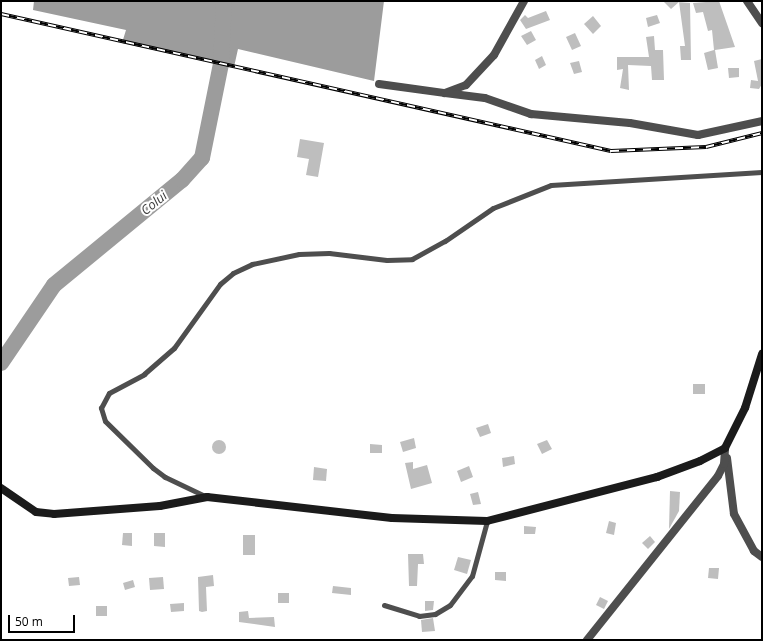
<!DOCTYPE html>
<style>
body{margin:0}
#map{position:relative;width:763px;height:641px;overflow:hidden;background:#fff;font-family:"Open Sans",sans-serif}
div>[style]{position:absolute}
[style*='--x']{left:calc(var(--x)*1px);top:calc(var(--y)*1px);width:calc(var(--w)*1px);rotate:calc(var(--a)*1deg)}
.water>*{inset:0;background:#9c9c9c}
.river>*{height:16px;margin:-8px;padding:0 8px;transform-origin:8px;border-radius:8px;background:#9c9c9c}
.building>*{inset:0;background:#bebebe}
.round{border-radius:50%}
.lane>*{height:5px;margin:-2.5px;padding:0 2.5px;transform-origin:2.5px;border-radius:2.5px;background:#4e4e4e}
.street>*{height:8px;margin:-4px;padding:0 4px;transform-origin:4px;border-radius:4px;background:#4e4e4e}
.secondary>*{height:8px;margin:-4px;padding:0 4px;transform-origin:4px;border-radius:4px;background:#1b1b1b}
.rail>*{height:4px;margin-top:-2px;transform-origin:0;background:repeating-linear-gradient(90deg,#fff 0 8px,#000 0 16px);box-sizing:border-box;border-block:1px solid #000}
span{translate:-50% -50%;white-space:nowrap;text-align:center;line-height:1.15;-webkit-text-stroke:4px #fff;paint-order:stroke}
.water-label{font-size:13px;color:#3d3d3d;font-style:italic}
.frame{position:absolute;inset:0;border:2px solid #000;pointer-events:none}
.scale{position:absolute;left:8px;top:615px;width:67px;height:18px;box-sizing:border-box;border:2px solid #000;border-top:0;padding-left:5px;font-size:12px;line-height:14px;white-space:nowrap;color:#000;-webkit-text-stroke:3px #fff;paint-order:stroke}
</style>
<div id="map">
<div class="water">
<i style="clip-path:polygon(34px 1px,384px 1px,374px 81px,238px 49px,234px 67px,122px 43px,126px 30px,33px 10px)"></i>
</div>
<div class="river">
<i style="--x:1;--y:363;--w:94;--a:-55.8"></i>
<i style="--x:54;--y:285;--w:166;--a:-39.4"></i>
<i style="--x:182;--y:180;--w:30;--a:-48"></i>
<i style="--x:202;--y:158;--w:96;--a:-78.6"></i>
<i style="--x:221;--y:64;--w:63;--a:-87.3"></i>
</div>
<div class="building">
<i style="clip-path:polygon(663px 1px,690px 3px,691px 60px,681px 60px,680px 46px,685px 46px,679px 2px,671px 9px)"></i>
<i style="clip-path:polygon(719px 1px,735px 47px,715px 50px,718px 68px,708px 70px,704px 53px,714px 50px,712px 30px,708px 31px,703px 12px,696px 13px,693px 3px)"></i>
<i style="clip-path:polygon(546px 11px,550px 20px,526px 29px,520px 20px,525px 15px,528px 18px)"></i>
<i style="clip-path:polygon(657px 15px,660px 23px,648px 27px,646px 18px)"></i>
<i style="clip-path:polygon(593px 16px,601px 26px,593px 34px,584px 24px)"></i>
<i style="clip-path:polygon(531px 31px,536px 40px,527px 45px,521px 36px)"></i>
<i style="clip-path:polygon(575px 33px,581px 46px,572px 50px,566px 37px)"></i>
<i style="clip-path:polygon(654px 36px,655px 50px,663px 50px,664px 80px,652px 80px,651px 66px,628px 65px,629px 90px,620px 88px,623px 69px,617px 70px,617px 57px,649px 57px,646px 37px)"></i>
<i style="clip-path:polygon(542px 56px,546px 65px,539px 69px,535px 60px)"></i>
<i style="clip-path:polygon(762px 59px,762px 84px,759px 89px,750px 88px,751px 80px,758px 81px,754px 61px)"></i>
<i style="clip-path:polygon(579px 61px,582px 72px,574px 74px,570px 63px)"></i>
<i style="clip-path:polygon(728px 68px,739px 68px,739px 77px,729px 78px)"></i>
<i style="clip-path:polygon(300px 139px,324px 143px,318px 177px,306px 175px,309px 159px,297px 157px)"></i>
<i style="clip-path:polygon(693px 384px,705px 384px,705px 394px,693px 394px)"></i>
<i style="clip-path:polygon(488px 424px,491px 433px,480px 437px,476px 428px)"></i>
<i style="clip-path:polygon(414px 438px,416px 448px,403px 452px,400px 442px)"></i>
<i style="clip-path:polygon(547px 440px,552px 449px,542px 454px,537px 444px)"></i>
<i class="round" style="left:212px;top:440px;width:14px;height:14px"></i>
<i style="clip-path:polygon(370px 444px,382px 445px,382px 453px,370px 453px)"></i>
<i style="clip-path:polygon(514px 456px,515px 464px,503px 467px,502px 458px)"></i>
<i style="clip-path:polygon(413px 462px,413px 469px,427px 465px,432px 483px,411px 489px,405px 463px)"></i>
<i style="clip-path:polygon(469px 466px,473px 477px,461px 482px,457px 471px)"></i>
<i style="clip-path:polygon(314px 467px,327px 469px,326px 481px,313px 480px)"></i>
<i style="clip-path:polygon(670px 491px,680px 492px,679px 511px,669px 529px)"></i>
<i style="clip-path:polygon(478px 492px,481px 504px,473px 505px,470px 494px)"></i>
<i style="clip-path:polygon(609px 521px,616px 523px,614px 535px,606px 533px)"></i>
<i style="clip-path:polygon(524px 526px,536px 527px,535px 534px,524px 534px)"></i>
<i style="clip-path:polygon(123px 533px,132px 533px,132px 546px,122px 545px)"></i>
<i style="clip-path:polygon(154px 533px,165px 533px,165px 547px,154px 546px)"></i>
<i style="clip-path:polygon(243px 535px,255px 535px,255px 555px,243px 555px)"></i>
<i style="clip-path:polygon(650px 536px,655px 542px,648px 549px,642px 543px)"></i>
<i style="clip-path:polygon(408px 554px,423px 554px,424px 564px,418px 564px,417px 586px,409px 586px)"></i>
<i style="clip-path:polygon(458px 557px,471px 560px,467px 574px,454px 570px)"></i>
<i style="clip-path:polygon(709px 568px,719px 568px,718px 579px,708px 578px)"></i>
<i style="clip-path:polygon(495px 572px,506px 572px,506px 581px,495px 580px)"></i>
<i style="clip-path:polygon(213px 575px,214px 586px,206px 587px,207px 611px,202px 612px,199px 611px,198px 577px)"></i>
<i style="clip-path:polygon(79px 577px,80px 585px,69px 586px,68px 578px)"></i>
<i style="clip-path:polygon(163px 577px,164px 589px,150px 590px,149px 578px)"></i>
<i style="clip-path:polygon(133px 580px,135px 587px,125px 590px,123px 583px)"></i>
<i style="clip-path:polygon(333px 586px,351px 588px,351px 595px,332px 593px)"></i>
<i style="clip-path:polygon(278px 593px,289px 593px,289px 603px,278px 603px)"></i>
<i style="clip-path:polygon(600px 597px,608px 601px,604px 609px,596px 605px)"></i>
<i style="clip-path:polygon(425px 601px,434px 601px,433px 610px,425px 611px)"></i>
<i style="clip-path:polygon(184px 603px,184px 611px,171px 612px,170px 604px)"></i>
<i style="clip-path:polygon(96px 606px,107px 606px,107px 616px,96px 616px)"></i>
<i style="clip-path:polygon(248px 611px,249px 618px,274px 617px,275px 627px,239px 622px,239px 612px)"></i>
<i style="clip-path:polygon(433px 618px,435px 631px,422px 632px,421px 620px)"></i>
</div>
<div class="lane">
<i style="--x:207;--y:497;--w:47;--a:-154.5"></i>
<i style="--x:165;--y:477;--w:15;--a:-143"></i>
<i style="--x:153;--y:468;--w:67;--a:-135.6"></i>
<i style="--x:105;--y:421;--w:14;--a:-107"></i>
<i style="--x:101;--y:408;--w:17;--a:-62"></i>
<i style="--x:109;--y:393;--w:40;--a:-28"></i>
<i style="--x:144;--y:374;--w:40;--a:-41"></i>
<i style="--x:174;--y:348;--w:79;--a:-54.3"></i>
<i style="--x:220;--y:284;--w:17;--a:-40"></i>
<i style="--x:233;--y:273;--w:21;--a:-25"></i>
<i style="--x:252;--y:264;--w:48;--a:-12"></i>
<i style="--x:299;--y:254;--w:30;--a:-2"></i>
<i style="--x:329;--y:253;--w:58;--a:6.9"></i>
<i style="--x:387;--y:260;--w:25;--a:-2"></i>
<i style="--x:412;--y:259;--w:38;--a:-29"></i>
<i style="--x:445;--y:241;--w:58;--a:-34.5"></i>
<i style="--x:493;--y:208;--w:62;--a:-21.6"></i>
<i style="--x:551;--y:185;--w:211;--a:-3.5"></i>
<i style="--x:384;--y:605;--w:37;--a:17"></i>
<i style="--x:419;--y:616;--w:16;--a:-7"></i>
<i style="--x:435;--y:614;--w:17;--a:-31"></i>
<i style="--x:450;--y:605;--w:36;--a:-53"></i>
<i style="--x:472;--y:576;--w:57;--a:-74.7"></i>
</div>
<div class="street">
<i style="--x:747;--y:1;--w:27;--a:56"></i>
<i style="--x:379;--y:84;--w:67;--a:7.8"></i>
<i style="--x:445;--y:93;--w:22;--a:-21"></i>
<i style="--x:466;--y:85;--w:41;--a:-47"></i>
<i style="--x:494;--y:55;--w:62;--a:-60.9"></i>
<i style="--x:445;--y:93;--w:40;--a:7.1"></i>
<i style="--x:485;--y:98;--w:49;--a:19.2"></i>
<i style="--x:531;--y:114;--w:99;--a:5.2"></i>
<i style="--x:630;--y:123;--w:69;--a:10"></i>
<i style="--x:698;--y:135;--w:66;--a:-12.3"></i>
<i style="--x:727;--y:458;--w:56;--a:82.9"></i>
<i style="--x:734;--y:514;--w:42;--a:61.6"></i>
<i style="--x:754;--y:551;--w:10;--a:37"></i>
<i style="--x:587;--y:640;--w:210;--a:-51.4"></i>
<i style="--x:718;--y:476;--w:13;--a:-63"></i>
<i style="--x:724;--y:464;--w:16;--a:-86"></i>
</div>
<div class="secondary">
<i style="--x:1;--y:488;--w:42;--a:34.4"></i>
<i style="--x:36;--y:512;--w:18;--a:6"></i>
<i style="--x:54;--y:514;--w:106;--a:-4.3"></i>
<i style="--x:160;--y:506;--w:48;--a:-10.8"></i>
<i style="--x:207;--y:497;--w:186;--a:6.5"></i>
<i style="--x:392;--y:518;--w:95;--a:1.8"></i>
<i style="--x:487;--y:521;--w:176;--a:-14.5"></i>
<i style="--x:657;--y:477;--w:46;--a:-20.4"></i>
<i style="--x:700;--y:461;--w:28;--a:-27"></i>
<i style="--x:725;--y:448;--w:45;--a:-63.4"></i>
<i style="--x:745;--y:408;--w:57;--a:-72.5"></i>
</div>
<div class="rail">
<i style="--x:1;--y:14;--w:625;--a:12.66"></i>
<i style="--x:611;--y:151;--w:95;--a:-2.4"></i>
<i style="--x:706;--y:147;--w:58;--a:-14"></i>
</div>
<div class="water-label">
<span style="left:154px;top:203px;rotate:-39deg">Colui</span>
</div>
<div class="frame"></div>
<div class="scale">50 m</div>
</div>
